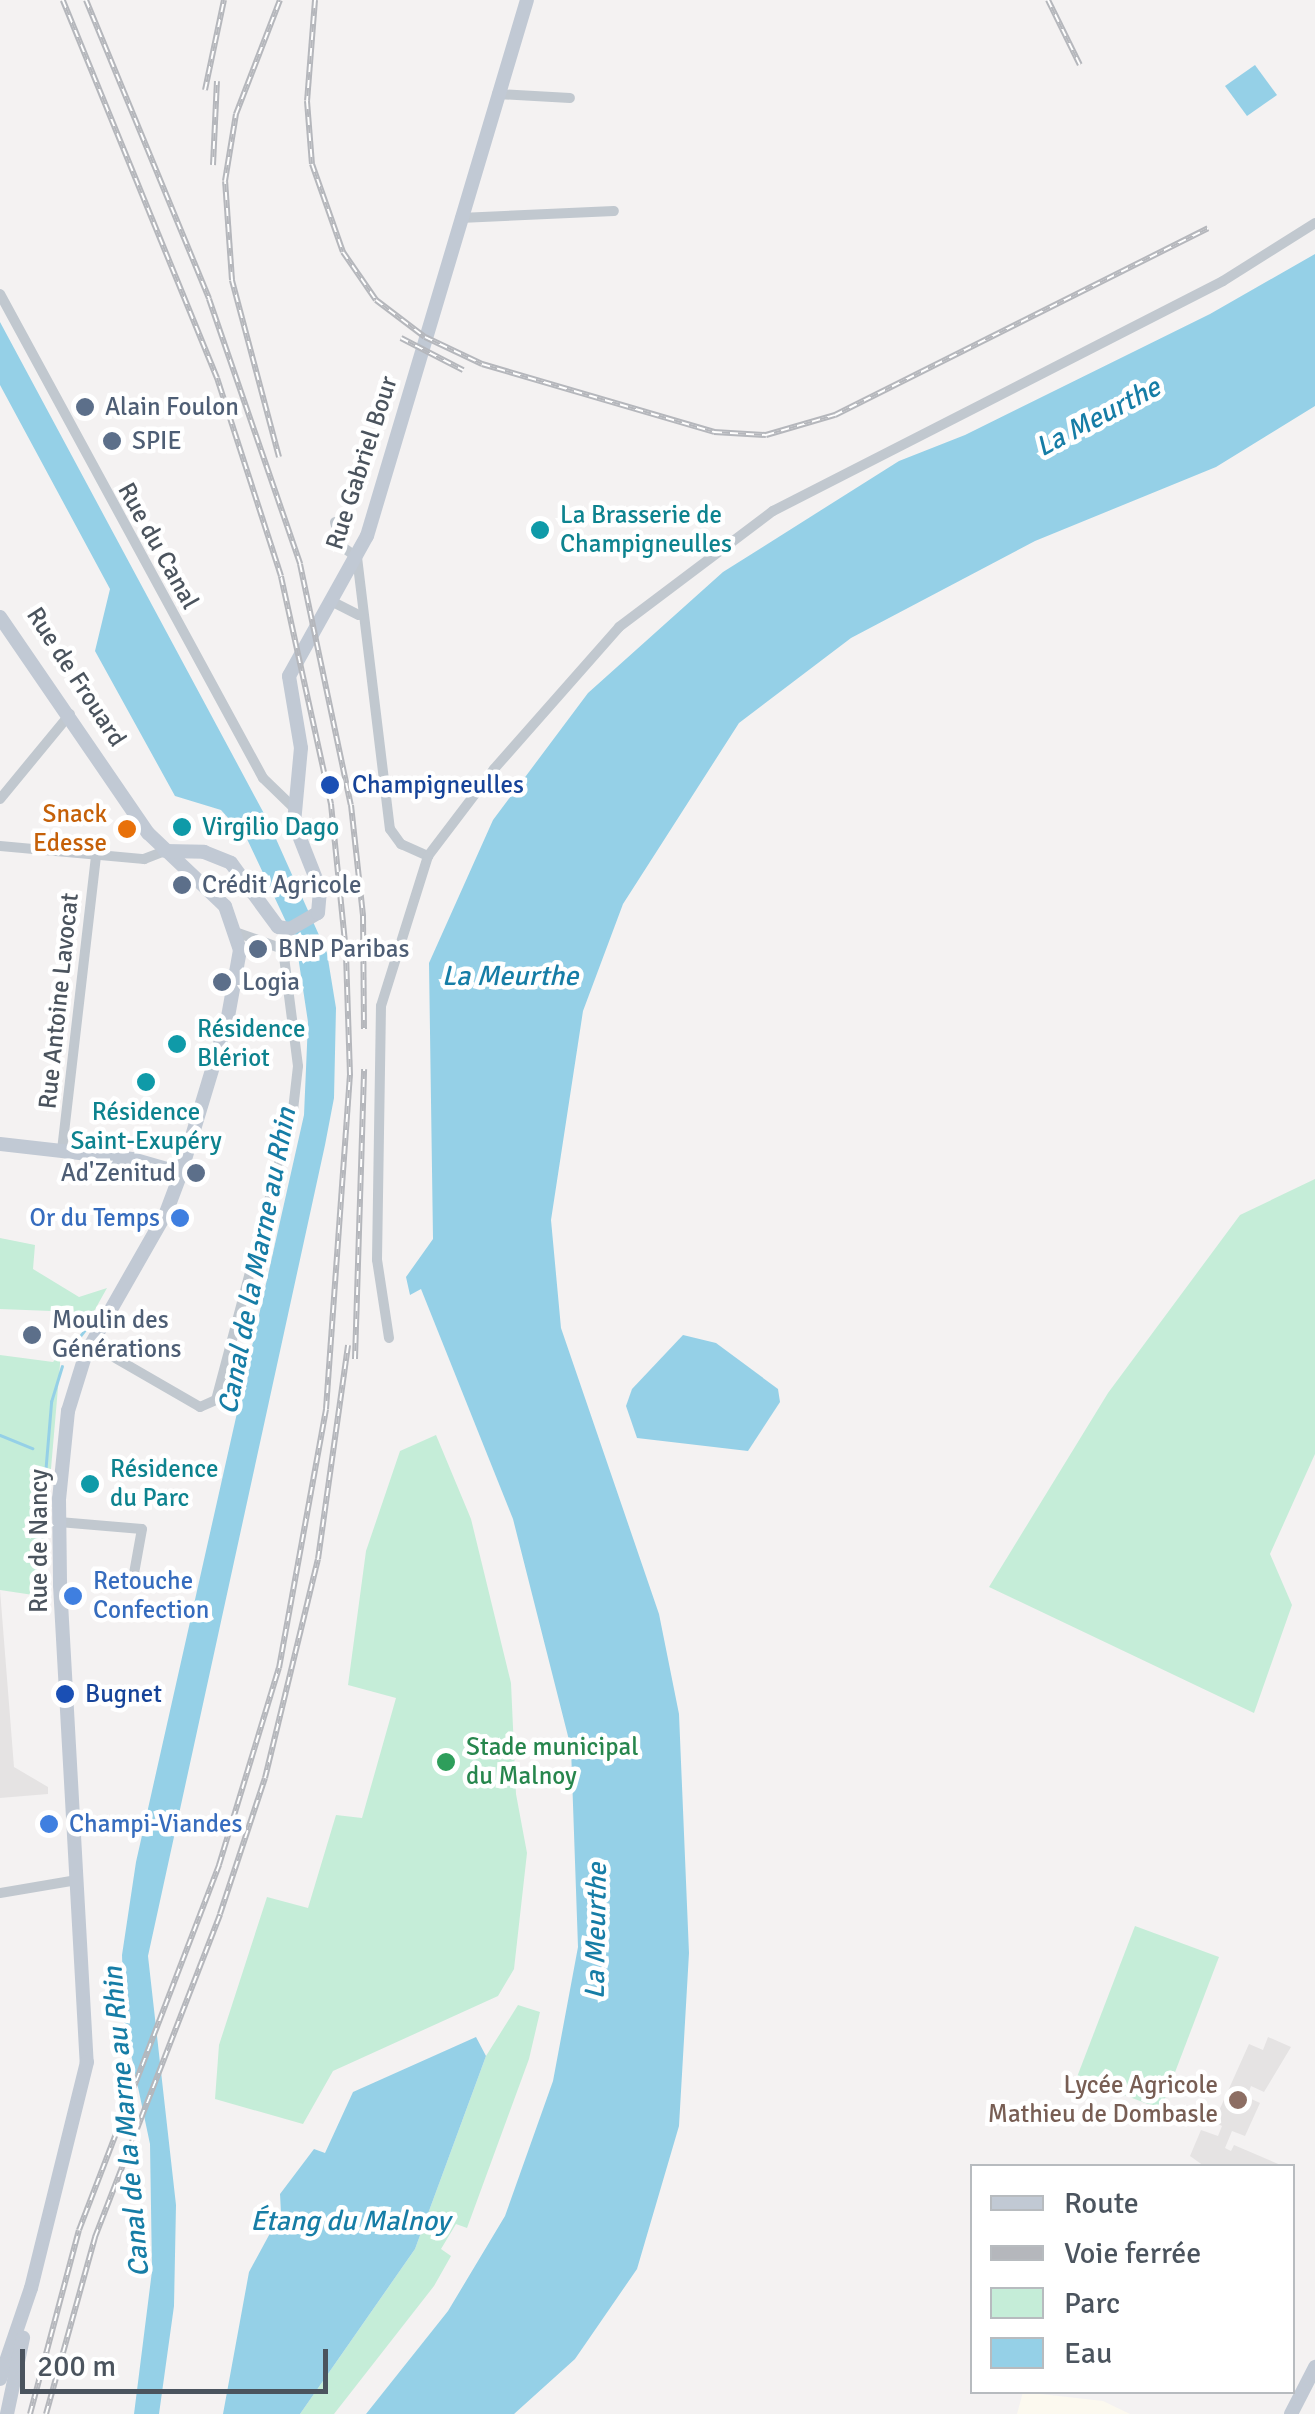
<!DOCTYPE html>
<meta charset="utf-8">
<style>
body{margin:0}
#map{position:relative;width:1315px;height:2414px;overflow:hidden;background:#f4f2f2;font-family:Signika,sans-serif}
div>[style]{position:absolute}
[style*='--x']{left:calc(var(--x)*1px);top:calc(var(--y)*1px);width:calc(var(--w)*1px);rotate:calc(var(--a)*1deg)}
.commercial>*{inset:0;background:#fcf9ef}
.education>*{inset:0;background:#e5e3e3}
.green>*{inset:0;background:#c5edd8}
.water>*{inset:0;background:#95d0e7}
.stream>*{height:2.5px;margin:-1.25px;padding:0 1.25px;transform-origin:1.25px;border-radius:1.25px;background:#95d0e7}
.street>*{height:10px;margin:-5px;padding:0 5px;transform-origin:5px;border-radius:5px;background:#c1c8cf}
.secondary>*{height:14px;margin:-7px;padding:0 7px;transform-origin:7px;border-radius:7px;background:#c1c9d4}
.rail>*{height:6px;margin-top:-3px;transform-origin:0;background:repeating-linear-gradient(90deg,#fff 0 8px,#b5b7bc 0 16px);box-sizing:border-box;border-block:2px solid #b5b7bc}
.dots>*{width:28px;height:28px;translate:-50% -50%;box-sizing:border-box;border:5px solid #fff;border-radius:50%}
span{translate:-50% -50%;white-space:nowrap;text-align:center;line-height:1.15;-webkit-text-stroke:9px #fff;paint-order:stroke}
.service-label{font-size:25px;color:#4e5e75}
.left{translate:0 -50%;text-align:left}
.right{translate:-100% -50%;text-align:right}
.street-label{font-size:25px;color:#4b545e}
.culture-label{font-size:25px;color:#0d838f}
.transit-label{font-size:25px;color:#164399}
.food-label{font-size:25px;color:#c56008}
.shop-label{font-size:25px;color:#366cbe}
.leisure-label{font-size:25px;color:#27864d}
.education-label{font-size:25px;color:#785e54}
.water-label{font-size:28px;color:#167da6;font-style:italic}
.legend{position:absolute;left:970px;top:2164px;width:325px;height:230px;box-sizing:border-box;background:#fff;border:2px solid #b7bbbf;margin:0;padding:12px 18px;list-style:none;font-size:30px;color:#4b545e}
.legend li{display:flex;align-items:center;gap:20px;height:50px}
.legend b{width:50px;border:2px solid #b7bbbf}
.scale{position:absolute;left:20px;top:2349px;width:308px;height:45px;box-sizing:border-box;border:5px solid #4b545e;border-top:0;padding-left:12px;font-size:30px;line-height:35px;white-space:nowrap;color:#4b545e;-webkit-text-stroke:8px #fff;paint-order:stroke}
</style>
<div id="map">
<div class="commercial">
<i style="clip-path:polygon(1023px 2392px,1103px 2401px,1130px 2414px,1017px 2414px)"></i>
</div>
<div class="education">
<i style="clip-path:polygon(0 1590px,14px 1767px,48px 1787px,48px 1794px,0 1798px)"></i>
<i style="clip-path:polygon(1268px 2037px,1291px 2047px,1264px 2092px,1251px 2086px,1247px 2097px,1260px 2103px,1245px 2136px,1232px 2131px,1225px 2148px,1231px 2151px,1234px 2145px,1283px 2166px,1204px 2166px,1190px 2156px,1201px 2130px,1218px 2136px,1222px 2126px,1214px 2122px,1249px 2044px,1263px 2050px)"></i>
</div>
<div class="green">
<i style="clip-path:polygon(1315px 1179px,1315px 1454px,1270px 1554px,1292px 1605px,1254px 1713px,989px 1587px,1108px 1393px,1240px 1215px)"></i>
<i style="clip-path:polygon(0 1238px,35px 1245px,33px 1269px,79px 1297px,107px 1288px,88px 1322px,51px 1311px,0 1309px)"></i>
<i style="clip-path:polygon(61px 1353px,40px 1596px,0 1590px,0 1355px,53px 1362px)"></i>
<i style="clip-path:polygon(436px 1435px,471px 1519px,511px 1683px,516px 1794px,527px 1853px,514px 1969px,498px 1996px,333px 2071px,303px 2124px,215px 2099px,219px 2045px,267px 1897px,308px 1908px,336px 1815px,362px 1818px,396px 1698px,348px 1685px,366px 1551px,400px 1451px)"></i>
<i style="clip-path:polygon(1135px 1926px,1219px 1957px,1161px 2109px,1077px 2077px)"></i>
<i style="clip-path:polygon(518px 2005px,540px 2012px,529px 2059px,467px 2228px,456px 2224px,441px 2249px,451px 2256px,434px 2286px,334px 2414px,300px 2414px,415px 2249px,486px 2056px)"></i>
</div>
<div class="water">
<i style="clip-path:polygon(1255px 65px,1277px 95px,1247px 116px,1225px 86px)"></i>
<i style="clip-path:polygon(1315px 254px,1315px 406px,1216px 467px,1035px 541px,851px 638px,739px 723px,623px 904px,583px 1011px,551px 1220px,561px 1328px,659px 1614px,679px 1714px,689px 1953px,679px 2126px,637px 2269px,575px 2359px,514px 2414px,366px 2414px,448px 2311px,505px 2216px,553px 2081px,578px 1947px,571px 1748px,513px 1519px,421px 1289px,410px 1295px,406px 1277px,433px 1239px,429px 963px,493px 820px,588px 693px,723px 572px,899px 461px,965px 435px,1210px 314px)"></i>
<i style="clip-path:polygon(0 322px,268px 821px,327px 953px,336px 1008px,334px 1098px,325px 1145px,148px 1956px,176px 2205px,174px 2306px,159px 2414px,134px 2414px,152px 2271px,150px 2144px,124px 2021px,122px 1955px,136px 1862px,304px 1115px,308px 1022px,296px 943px,247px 839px,221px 810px,175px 796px,95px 651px,110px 589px,0 385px)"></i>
<i style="clip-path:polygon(683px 1335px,716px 1343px,778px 1389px,780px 1402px,748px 1451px,637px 1438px,626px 1406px,632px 1389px)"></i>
<i style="clip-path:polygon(476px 2037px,486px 2056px,415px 2249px,300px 2414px,223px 2414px,249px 2272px,281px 2213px,280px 2194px,314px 2149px,325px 2153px,353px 2092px)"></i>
</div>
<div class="stream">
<i style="--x:70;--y:1349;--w:28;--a:-52"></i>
<i style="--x:0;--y:1435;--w:35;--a:22"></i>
<i style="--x:35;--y:1594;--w:193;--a:-85.2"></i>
<i style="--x:51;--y:1402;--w:37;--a:-73"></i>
</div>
<div class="street">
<i style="--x:497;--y:94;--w:73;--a:3.1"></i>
<i style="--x:460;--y:218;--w:154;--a:-2.6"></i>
<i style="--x:0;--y:294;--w:551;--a:61.48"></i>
<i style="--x:263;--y:778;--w:43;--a:44.1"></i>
<i style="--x:335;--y:522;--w:25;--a:76"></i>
<i style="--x:341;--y:546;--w:19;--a:35"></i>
<i style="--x:357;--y:557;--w:274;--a:83.1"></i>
<i style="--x:390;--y:829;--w:19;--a:54"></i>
<i style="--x:401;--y:844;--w:30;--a:24"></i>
<i style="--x:331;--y:601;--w:31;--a:27"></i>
<i style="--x:0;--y:799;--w:110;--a:-50.5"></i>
<i style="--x:0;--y:846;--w:145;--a:5.2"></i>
<i style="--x:144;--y:859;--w:22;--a:-21"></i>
<i style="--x:62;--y:1150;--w:296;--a:-83.4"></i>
<i style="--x:389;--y:1338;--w:79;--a:-98.7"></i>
<i style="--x:377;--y:1260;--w:254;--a:-89.1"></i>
<i style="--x:381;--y:1006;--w:157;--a:-72.6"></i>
<i style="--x:428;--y:856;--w:109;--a:-52.8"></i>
<i style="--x:494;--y:769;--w:189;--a:-48.6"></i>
<i style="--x:619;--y:627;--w:193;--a:-37"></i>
<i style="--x:773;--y:511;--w:505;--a:-27.07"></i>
<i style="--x:1223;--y:281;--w:109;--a:-32.2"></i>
<i style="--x:91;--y:1344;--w:126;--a:30"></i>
<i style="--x:200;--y:1407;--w:17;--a:-24"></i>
<i style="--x:216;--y:1400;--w:300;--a:-75.1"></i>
<i style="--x:293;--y:1110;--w:44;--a:-83.5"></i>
<i style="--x:298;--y:1066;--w:118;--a:-97.3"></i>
<i style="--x:283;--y:949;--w:48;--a:-160.4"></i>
<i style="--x:59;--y:1522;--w:83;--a:4.8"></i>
<i style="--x:142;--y:1529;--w:51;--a:100.2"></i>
<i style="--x:0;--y:1893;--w:78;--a:-9.6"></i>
</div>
<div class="secondary">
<i style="--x:0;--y:617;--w:262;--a:55.6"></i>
<i style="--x:148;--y:833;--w:106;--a:43.5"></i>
<i style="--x:225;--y:906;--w:46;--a:71.2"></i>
<i style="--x:240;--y:950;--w:68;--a:100.2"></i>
<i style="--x:228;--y:1017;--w:163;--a:106.8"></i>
<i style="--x:181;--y:1173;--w:43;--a:110.6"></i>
<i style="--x:166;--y:1213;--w:161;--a:119.7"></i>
<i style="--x:86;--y:1353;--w:61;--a:107.2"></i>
<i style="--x:68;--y:1411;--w:88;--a:95.8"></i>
<i style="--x:59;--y:1499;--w:86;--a:89.3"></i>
<i style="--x:60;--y:1585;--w:478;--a:86.8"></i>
<i style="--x:87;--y:2062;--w:233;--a:103.9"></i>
<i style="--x:31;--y:2288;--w:96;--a:108.8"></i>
<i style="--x:165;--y:851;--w:39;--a:1"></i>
<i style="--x:204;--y:852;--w:29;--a:22"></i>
<i style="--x:231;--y:863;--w:79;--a:53.7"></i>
<i style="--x:278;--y:927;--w:12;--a:9"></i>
<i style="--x:290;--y:929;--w:32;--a:-30"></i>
<i style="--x:318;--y:913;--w:24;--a:-85"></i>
<i style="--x:320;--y:889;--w:71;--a:-111.5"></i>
<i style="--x:294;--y:823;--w:75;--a:-84.7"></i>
<i style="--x:301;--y:748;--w:73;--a:-99.5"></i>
<i style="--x:289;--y:676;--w:160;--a:-60.9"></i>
<i style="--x:367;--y:536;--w:559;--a:-73.38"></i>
<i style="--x:0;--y:1144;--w:133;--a:6.5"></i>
<i style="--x:132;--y:1159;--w:51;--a:15.9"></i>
<i style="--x:7;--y:2414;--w:78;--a:-78.1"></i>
<i style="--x:1291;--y:2414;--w:53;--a:-62.9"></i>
</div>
<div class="rail">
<i style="--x:86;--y:0;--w:323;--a:67.6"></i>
<i style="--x:209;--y:299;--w:280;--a:71"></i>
<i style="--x:300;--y:564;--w:246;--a:78.1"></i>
<i style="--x:351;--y:805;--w:112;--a:83.8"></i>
<i style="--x:363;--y:916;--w:113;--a:89.5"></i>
<i style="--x:315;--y:0;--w:101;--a:94.5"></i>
<i style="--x:307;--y:101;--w:63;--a:85.5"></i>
<i style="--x:312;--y:164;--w:93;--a:70.6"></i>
<i style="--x:343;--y:252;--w:58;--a:55.5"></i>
<i style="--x:376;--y:300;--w:61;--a:37.1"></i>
<i style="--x:425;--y:337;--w:63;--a:25.3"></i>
<i style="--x:482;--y:364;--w:242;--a:16.3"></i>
<i style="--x:714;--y:432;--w:52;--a:3.3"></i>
<i style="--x:766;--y:435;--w:72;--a:-16.2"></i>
<i style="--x:835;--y:415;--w:417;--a:-26.6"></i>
<i style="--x:1048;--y:0;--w:72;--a:63.8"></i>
<i style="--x:205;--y:90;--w:92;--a:-78.1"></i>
<i style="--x:213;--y:165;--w:84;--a:-87.3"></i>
<i style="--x:401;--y:338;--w:70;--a:27.3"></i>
<i style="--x:279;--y:457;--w:183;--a:-104.9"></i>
<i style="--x:232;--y:280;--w:99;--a:-94"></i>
<i style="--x:225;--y:181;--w:68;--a:-80.7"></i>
<i style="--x:236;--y:114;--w:122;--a:-68.9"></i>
<i style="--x:355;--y:1359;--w:290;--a:-88.2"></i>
<i style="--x:30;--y:2414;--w:190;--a:-75.1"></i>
<i style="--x:79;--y:2230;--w:391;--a:-69"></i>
<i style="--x:219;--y:1865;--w:206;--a:-73.1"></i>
<i style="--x:279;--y:1668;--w:263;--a:-79.7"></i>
<i style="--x:326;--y:1409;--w:335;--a:-85.9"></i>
<i style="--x:350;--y:1075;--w:123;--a:-91.9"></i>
<i style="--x:346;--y:952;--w:149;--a:-95.8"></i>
<i style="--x:331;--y:804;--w:233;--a:-102.4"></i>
<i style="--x:281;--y:576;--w:208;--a:-107.9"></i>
<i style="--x:217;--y:378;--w:408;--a:-112.2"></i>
<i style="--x:46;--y:2414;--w:184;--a:-74.5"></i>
<i style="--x:95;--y:2237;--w:346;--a:-68.8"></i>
<i style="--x:220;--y:1914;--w:143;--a:-71.7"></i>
<i style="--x:265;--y:1778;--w:225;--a:-76.4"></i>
<i style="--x:318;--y:1559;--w:216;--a:-82"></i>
</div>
<div class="dots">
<i style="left:85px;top:407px;background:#5c6f8a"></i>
<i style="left:112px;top:441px;background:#5c6f8a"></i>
<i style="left:540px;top:530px;background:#0f9aa8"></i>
<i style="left:330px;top:785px;background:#1a4fb4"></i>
<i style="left:182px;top:827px;background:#0f9aa8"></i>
<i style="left:127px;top:829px;background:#e8710a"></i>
<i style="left:182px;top:885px;background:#5c6f8a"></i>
<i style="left:258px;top:949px;background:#5c6f8a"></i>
<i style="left:222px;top:982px;background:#5c6f8a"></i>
<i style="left:177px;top:1044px;background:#0f9aa8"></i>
<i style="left:146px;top:1082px;background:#0f9aa8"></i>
<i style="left:196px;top:1173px;background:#5c6f8a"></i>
<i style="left:180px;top:1218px;background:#3f7fe0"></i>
<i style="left:32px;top:1335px;background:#5c6f8a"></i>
<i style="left:90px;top:1484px;background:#0f9aa8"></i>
<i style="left:73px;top:1596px;background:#3f7fe0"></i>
<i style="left:65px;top:1694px;background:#1a4fb4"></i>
<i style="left:446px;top:1762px;background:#2e9e5b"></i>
<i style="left:49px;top:1824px;background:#3f7fe0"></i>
<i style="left:1238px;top:2100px;background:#8d6e63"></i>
</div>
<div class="service-label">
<span class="left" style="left:105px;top:407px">Alain Foulon</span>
<span class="left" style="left:132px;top:441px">SPIE</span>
<span class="left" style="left:202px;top:885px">Crédit Agricole</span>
<span class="left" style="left:278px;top:949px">BNP Paribas</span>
<span class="left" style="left:242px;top:982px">Logia</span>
<span class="right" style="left:176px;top:1173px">Ad'Zenitud</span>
<span class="left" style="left:52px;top:1335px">Moulin des<br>Générations</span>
</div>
<div class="street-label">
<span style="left:362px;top:463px;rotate:-72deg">Rue Gabriel Bour</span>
<span style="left:158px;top:546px;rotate:61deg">Rue du Canal</span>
<span style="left:76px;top:677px;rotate:57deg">Rue de Frouard</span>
<span style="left:59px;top:1001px;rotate:-84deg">Rue Antoine Lavocat</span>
<span style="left:39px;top:1541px;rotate:-90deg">Rue de Nancy</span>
</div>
<div class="culture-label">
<span class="left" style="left:560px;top:530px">La Brasserie de<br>Champigneulles</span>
<span class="left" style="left:202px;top:827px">Virgilio Dago</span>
<span class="left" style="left:197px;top:1044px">Résidence<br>Blériot</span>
<span style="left:146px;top:1127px">Résidence<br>Saint-Exupéry</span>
<span class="left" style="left:110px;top:1484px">Résidence<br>du Parc</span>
</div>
<div class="transit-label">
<span class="left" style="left:352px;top:785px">Champigneulles</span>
<span class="left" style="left:85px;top:1694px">Bugnet</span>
</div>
<div class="food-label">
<span class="right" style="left:107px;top:829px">Snack<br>Edesse</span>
</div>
<div class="shop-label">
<span class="right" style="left:160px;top:1218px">Or du Temps</span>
<span class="left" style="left:93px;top:1596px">Retouche<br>Confection</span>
<span class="left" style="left:69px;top:1824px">Champi-Viandes</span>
</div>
<div class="leisure-label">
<span class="left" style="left:466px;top:1762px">Stade municipal<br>du Malnoy</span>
</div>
<div class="education-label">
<span class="right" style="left:1218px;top:2100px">Lycée Agricole<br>Mathieu de Dombasle</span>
</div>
<div class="water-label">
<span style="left:1098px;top:417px;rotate:-28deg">La Meurthe</span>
<span style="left:510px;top:976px">La Meurthe</span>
<span style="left:257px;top:1261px;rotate:-79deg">Canal de la Marne au Rhin</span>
<span style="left:596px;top:1931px;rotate:-89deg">La Meurthe</span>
<span style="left:126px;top:2122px;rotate:-95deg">Canal de la Marne au Rhin</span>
<span style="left:350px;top:2221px">Étang du Malnoy</span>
</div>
<ul class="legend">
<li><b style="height:12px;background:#c1c9d4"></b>Route</li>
<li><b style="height:12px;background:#b5b7bc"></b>Voie ferrée</li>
<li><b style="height:28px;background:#c5edd8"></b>Parc</li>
<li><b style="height:28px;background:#95d0e7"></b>Eau</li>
</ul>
<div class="scale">200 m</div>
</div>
